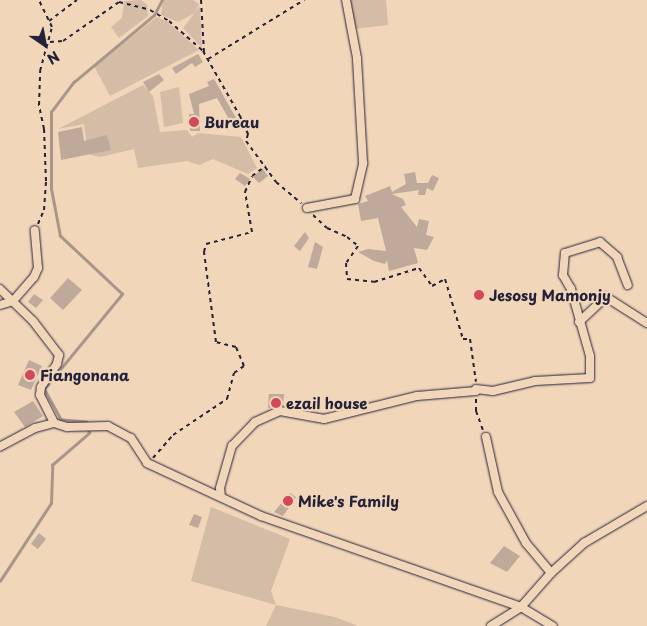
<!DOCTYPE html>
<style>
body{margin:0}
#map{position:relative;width:647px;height:626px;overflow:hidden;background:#f2d6b9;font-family:"Playpen Sans",sans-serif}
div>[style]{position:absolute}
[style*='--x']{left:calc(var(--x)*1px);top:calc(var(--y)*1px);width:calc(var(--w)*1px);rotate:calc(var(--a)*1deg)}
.green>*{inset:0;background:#d4bca7}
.stream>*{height:2.5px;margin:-1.25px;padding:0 1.25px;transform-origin:1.25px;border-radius:1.25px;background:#a8968c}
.building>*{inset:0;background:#bea99a}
.path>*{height:2px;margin-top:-1px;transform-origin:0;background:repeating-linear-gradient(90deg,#22223b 0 4px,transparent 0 8px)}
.roads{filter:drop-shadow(0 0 1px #22223b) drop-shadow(0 0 1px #22223b)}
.minor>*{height:8px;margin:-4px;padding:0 4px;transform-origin:4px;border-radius:4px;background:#f2d6b9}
.dots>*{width:14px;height:14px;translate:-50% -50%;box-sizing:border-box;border:2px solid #f2d6b9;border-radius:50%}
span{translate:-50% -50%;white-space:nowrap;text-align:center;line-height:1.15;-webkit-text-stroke:4.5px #f2d6b9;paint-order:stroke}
.poi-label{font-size:15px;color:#22223b;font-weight:700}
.left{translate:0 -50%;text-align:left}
.north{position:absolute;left:20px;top:20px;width:50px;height:50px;-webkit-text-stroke:4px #f2d6b9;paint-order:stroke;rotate:147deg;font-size:14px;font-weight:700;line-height:20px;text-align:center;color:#22223b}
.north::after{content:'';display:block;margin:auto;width:18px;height:22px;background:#22223b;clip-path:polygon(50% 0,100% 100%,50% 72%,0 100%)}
</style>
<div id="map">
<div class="green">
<i style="clip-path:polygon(141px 0,147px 5px,148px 16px,119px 38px,111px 27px,122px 18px,124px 1px)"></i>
<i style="clip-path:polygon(163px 0,193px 0,199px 4px,195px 13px,178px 22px,161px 15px)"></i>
<i style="clip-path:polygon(349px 0,386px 0,388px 25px,353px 29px)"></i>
<i style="clip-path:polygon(200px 6px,202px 48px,183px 28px)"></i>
<i style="clip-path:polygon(157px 17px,168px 22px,199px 50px,110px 96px,94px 66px)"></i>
<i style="clip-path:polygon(143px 85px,153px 96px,160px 132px,187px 130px,192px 137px,198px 133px,241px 137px,257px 168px,248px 174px,213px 159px,199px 165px,187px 161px,138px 168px,134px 149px,100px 157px,88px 154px,84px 124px,58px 129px)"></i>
<i style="clip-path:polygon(179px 87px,183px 123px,164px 127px,160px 92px)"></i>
<i style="clip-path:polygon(211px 507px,290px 539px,271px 591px,276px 605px,335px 617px,358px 626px,266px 626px,276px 605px,191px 581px)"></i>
</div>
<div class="stream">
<i style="--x:0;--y:581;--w:93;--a:-56.8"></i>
<i style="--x:51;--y:503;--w:38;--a:-88"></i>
<i style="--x:52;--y:465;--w:49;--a:-40.9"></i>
<i style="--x:89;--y:433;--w:11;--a:-105"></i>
<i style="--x:86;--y:422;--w:25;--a:-175"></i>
<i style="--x:61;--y:420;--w:35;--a:-119"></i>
<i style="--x:44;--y:389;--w:123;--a:-50.6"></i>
<i style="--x:122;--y:294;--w:85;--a:-136.9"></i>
<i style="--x:60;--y:236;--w:48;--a:-100.8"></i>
<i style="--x:51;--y:189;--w:77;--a:-90"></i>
<i style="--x:51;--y:112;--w:38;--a:-53"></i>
<i style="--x:74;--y:82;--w:104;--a:-39.9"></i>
<i style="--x:154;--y:15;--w:17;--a:-62"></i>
</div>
<div class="building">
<i style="clip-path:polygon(198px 54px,203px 62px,195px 67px,192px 63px,176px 74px,172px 68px)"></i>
<i style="clip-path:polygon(159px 74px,164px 80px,149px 92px,143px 82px)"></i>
<i style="clip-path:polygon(214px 79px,236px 118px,230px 121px,217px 98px,199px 104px,200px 131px,190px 131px,189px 114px,194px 114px,189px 94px,209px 86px,207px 82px)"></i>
<i style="clip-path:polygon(82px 127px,84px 141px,107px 135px,111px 150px,61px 160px,58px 132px)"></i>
<i style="clip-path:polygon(262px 168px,268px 176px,259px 183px,253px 177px)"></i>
<i style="clip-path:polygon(415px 172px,417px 183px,428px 183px,432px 175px,439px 178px,433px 191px,427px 188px,425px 195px,418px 195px,419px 190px,392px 194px,403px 199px,406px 205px,401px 207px,417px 227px,419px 219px,429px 221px,426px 235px,434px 237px,427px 250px,414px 248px,418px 263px,389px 271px,387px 260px,385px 264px,374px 261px,358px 252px,368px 249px,386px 251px,378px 218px,361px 221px,358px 204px,368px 201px,365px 196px,390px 186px,392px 192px,406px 184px,404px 174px)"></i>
<i style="clip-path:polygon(240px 173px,250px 179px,245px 186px,235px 179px)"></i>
<i style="clip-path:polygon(305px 232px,309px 238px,300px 251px,294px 246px)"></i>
<i style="clip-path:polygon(315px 242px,323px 247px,317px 269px,308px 267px)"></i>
<i style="clip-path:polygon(68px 278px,82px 290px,63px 310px,50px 298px)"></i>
<i style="clip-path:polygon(34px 294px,43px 300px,36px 308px,28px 302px)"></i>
<i style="clip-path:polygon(29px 360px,42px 366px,31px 390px,18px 385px)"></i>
<i style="clip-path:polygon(269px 394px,284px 394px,283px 406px,268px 408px)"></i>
<i style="clip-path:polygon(33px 401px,43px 416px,25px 427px,14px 412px)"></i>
<i style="clip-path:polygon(290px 493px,296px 497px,283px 516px,274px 512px)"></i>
<i style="clip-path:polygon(194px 514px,202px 517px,198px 528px,189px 525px)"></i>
<i style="clip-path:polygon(39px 533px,46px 539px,38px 549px,31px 544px)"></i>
<i style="clip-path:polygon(504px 546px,520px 556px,507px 572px,490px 563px)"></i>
</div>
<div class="path">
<i style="--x:201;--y:0;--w:52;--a:86.7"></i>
<i style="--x:49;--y:21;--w:35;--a:-37"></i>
<i style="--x:50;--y:42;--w:13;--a:-4"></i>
<i style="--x:63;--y:41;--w:68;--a:-34.9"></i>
<i style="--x:119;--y:2;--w:32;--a:14"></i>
<i style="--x:150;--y:10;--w:22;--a:30"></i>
<i style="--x:169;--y:21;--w:45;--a:41.4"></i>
<i style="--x:203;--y:51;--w:75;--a:60.4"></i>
<i style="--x:240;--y:116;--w:20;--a:66"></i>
<i style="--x:248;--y:134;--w:7;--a:106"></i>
<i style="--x:246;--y:141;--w:51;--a:53.8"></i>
<i style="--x:276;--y:182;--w:33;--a:40"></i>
<i style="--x:208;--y:59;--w:113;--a:-31.6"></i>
<i style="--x:313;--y:215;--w:19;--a:43"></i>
<i style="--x:327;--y:228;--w:22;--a:24"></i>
<i style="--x:347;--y:237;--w:14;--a:39"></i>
<i style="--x:358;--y:246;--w:21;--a:125"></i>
<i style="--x:346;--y:263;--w:16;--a:86"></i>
<i style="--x:347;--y:279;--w:27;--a:6"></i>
<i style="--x:374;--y:282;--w:47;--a:-17.3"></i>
<i style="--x:419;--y:268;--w:22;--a:54"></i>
<i style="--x:432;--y:286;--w:15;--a:-28"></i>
<i style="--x:445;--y:279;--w:63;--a:73.3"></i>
<i style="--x:463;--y:339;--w:7;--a:0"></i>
<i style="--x:470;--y:339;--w:43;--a:82.1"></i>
<i style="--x:38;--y:224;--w:15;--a:-67"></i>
<i style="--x:44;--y:210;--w:29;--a:-86"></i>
<i style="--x:46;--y:181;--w:52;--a:-92.2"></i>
<i style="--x:44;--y:129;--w:25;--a:-102"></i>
<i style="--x:39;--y:105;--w:34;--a:-88"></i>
<i style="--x:40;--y:71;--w:46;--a:-74.7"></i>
<i style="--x:52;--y:27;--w:30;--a:-116"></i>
<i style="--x:476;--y:399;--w:12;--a:90"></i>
<i style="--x:476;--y:411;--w:20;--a:70"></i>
<i style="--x:153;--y:458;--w:30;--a:-49"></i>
<i style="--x:173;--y:435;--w:65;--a:-33.7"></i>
<i style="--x:227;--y:399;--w:27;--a:-75"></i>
<i style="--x:234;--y:373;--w:12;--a:-35"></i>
<i style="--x:244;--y:366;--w:21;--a:-113"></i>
<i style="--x:236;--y:347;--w:21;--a:-166"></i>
<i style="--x:216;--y:342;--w:91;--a:-97.6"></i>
<i style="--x:204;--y:252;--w:8;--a:-76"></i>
<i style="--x:206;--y:244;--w:48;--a:-14.6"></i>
<i style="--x:252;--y:232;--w:41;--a:-99.9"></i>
<i style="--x:245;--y:192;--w:17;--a:-66"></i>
<i style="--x:252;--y:176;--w:17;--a:-36"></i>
</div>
<div class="roads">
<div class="minor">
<i style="--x:307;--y:208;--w:49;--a:-10.6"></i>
<i style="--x:355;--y:199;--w:37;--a:-77"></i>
<i style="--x:363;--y:163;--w:105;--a:-93.3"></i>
<i style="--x:357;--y:58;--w:59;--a:-100.7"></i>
<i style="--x:0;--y:289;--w:46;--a:44.1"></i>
<i style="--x:33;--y:321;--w:43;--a:52.6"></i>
<i style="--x:59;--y:355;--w:9;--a:103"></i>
<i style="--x:57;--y:364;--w:28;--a:125"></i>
<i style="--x:41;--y:387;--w:8;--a:97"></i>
<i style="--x:40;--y:395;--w:31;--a:63"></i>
<i style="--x:54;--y:423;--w:20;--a:165"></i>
<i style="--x:35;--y:428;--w:40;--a:152"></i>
<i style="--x:0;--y:305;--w:14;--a:-17"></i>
<i style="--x:13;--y:301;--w:32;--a:-49"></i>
<i style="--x:34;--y:277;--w:10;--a:-66"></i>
<i style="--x:38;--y:268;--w:38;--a:-95"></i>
<i style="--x:579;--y:322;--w:37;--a:-43"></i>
<i style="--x:606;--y:297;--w:49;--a:32.4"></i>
<i style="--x:476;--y:389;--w:17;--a:7"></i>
<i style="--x:493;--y:391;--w:43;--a:-13.4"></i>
<i style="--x:535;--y:381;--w:55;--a:-3.1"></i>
<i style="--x:590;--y:378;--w:22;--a:-90"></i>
<i style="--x:590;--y:356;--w:70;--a:-105.8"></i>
<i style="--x:571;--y:289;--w:16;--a:-120"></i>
<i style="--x:563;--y:275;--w:22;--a:-85"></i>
<i style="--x:565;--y:253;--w:37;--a:-17"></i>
<i style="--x:600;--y:242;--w:23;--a:41"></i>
<i style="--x:617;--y:257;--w:30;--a:69"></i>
<i style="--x:54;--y:423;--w:14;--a:17"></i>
<i style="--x:67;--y:427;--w:41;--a:-1.4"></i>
<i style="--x:108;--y:426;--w:26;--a:28"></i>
<i style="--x:131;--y:438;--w:30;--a:57"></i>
<i style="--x:147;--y:463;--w:126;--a:24.9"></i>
<i style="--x:261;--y:516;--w:275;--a:19.3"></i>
<i style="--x:521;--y:607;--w:37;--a:31"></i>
<i style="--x:486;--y:437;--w:56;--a:77.7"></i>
<i style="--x:498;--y:492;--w:58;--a:61.2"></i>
<i style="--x:526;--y:543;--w:39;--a:50"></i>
<i style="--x:221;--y:497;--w:9;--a:-96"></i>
<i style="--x:220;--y:488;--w:44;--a:-74.1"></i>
<i style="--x:232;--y:446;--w:33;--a:-46"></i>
<i style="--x:255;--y:422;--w:27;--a:-24"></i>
<i style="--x:280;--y:411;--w:45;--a:10.3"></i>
<i style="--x:324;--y:419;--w:96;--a:-13.9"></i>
<i style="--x:417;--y:396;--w:59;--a:-4.8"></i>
<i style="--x:491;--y:626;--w:36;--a:-32"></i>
<i style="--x:521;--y:607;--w:45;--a:-48.6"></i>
<i style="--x:551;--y:573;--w:45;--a:-42.3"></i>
<i style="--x:584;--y:543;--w:73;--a:-30.4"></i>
</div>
</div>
<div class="dots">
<i style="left:194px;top:122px;background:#d1495b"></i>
<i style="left:479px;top:295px;background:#d1495b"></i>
<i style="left:30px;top:375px;background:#d1495b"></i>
<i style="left:276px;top:403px;background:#d1495b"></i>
<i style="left:288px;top:501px;background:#d1495b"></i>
</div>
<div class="poi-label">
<span class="left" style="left:204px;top:122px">Bureau</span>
<span class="left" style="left:489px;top:295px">Jesosy Mamonjy</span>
<span class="left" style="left:40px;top:375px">Fiangonana</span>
<span class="left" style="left:286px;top:403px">ezail house</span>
<span class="left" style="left:298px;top:501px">Mike's Family</span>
</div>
<div class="north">N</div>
</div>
